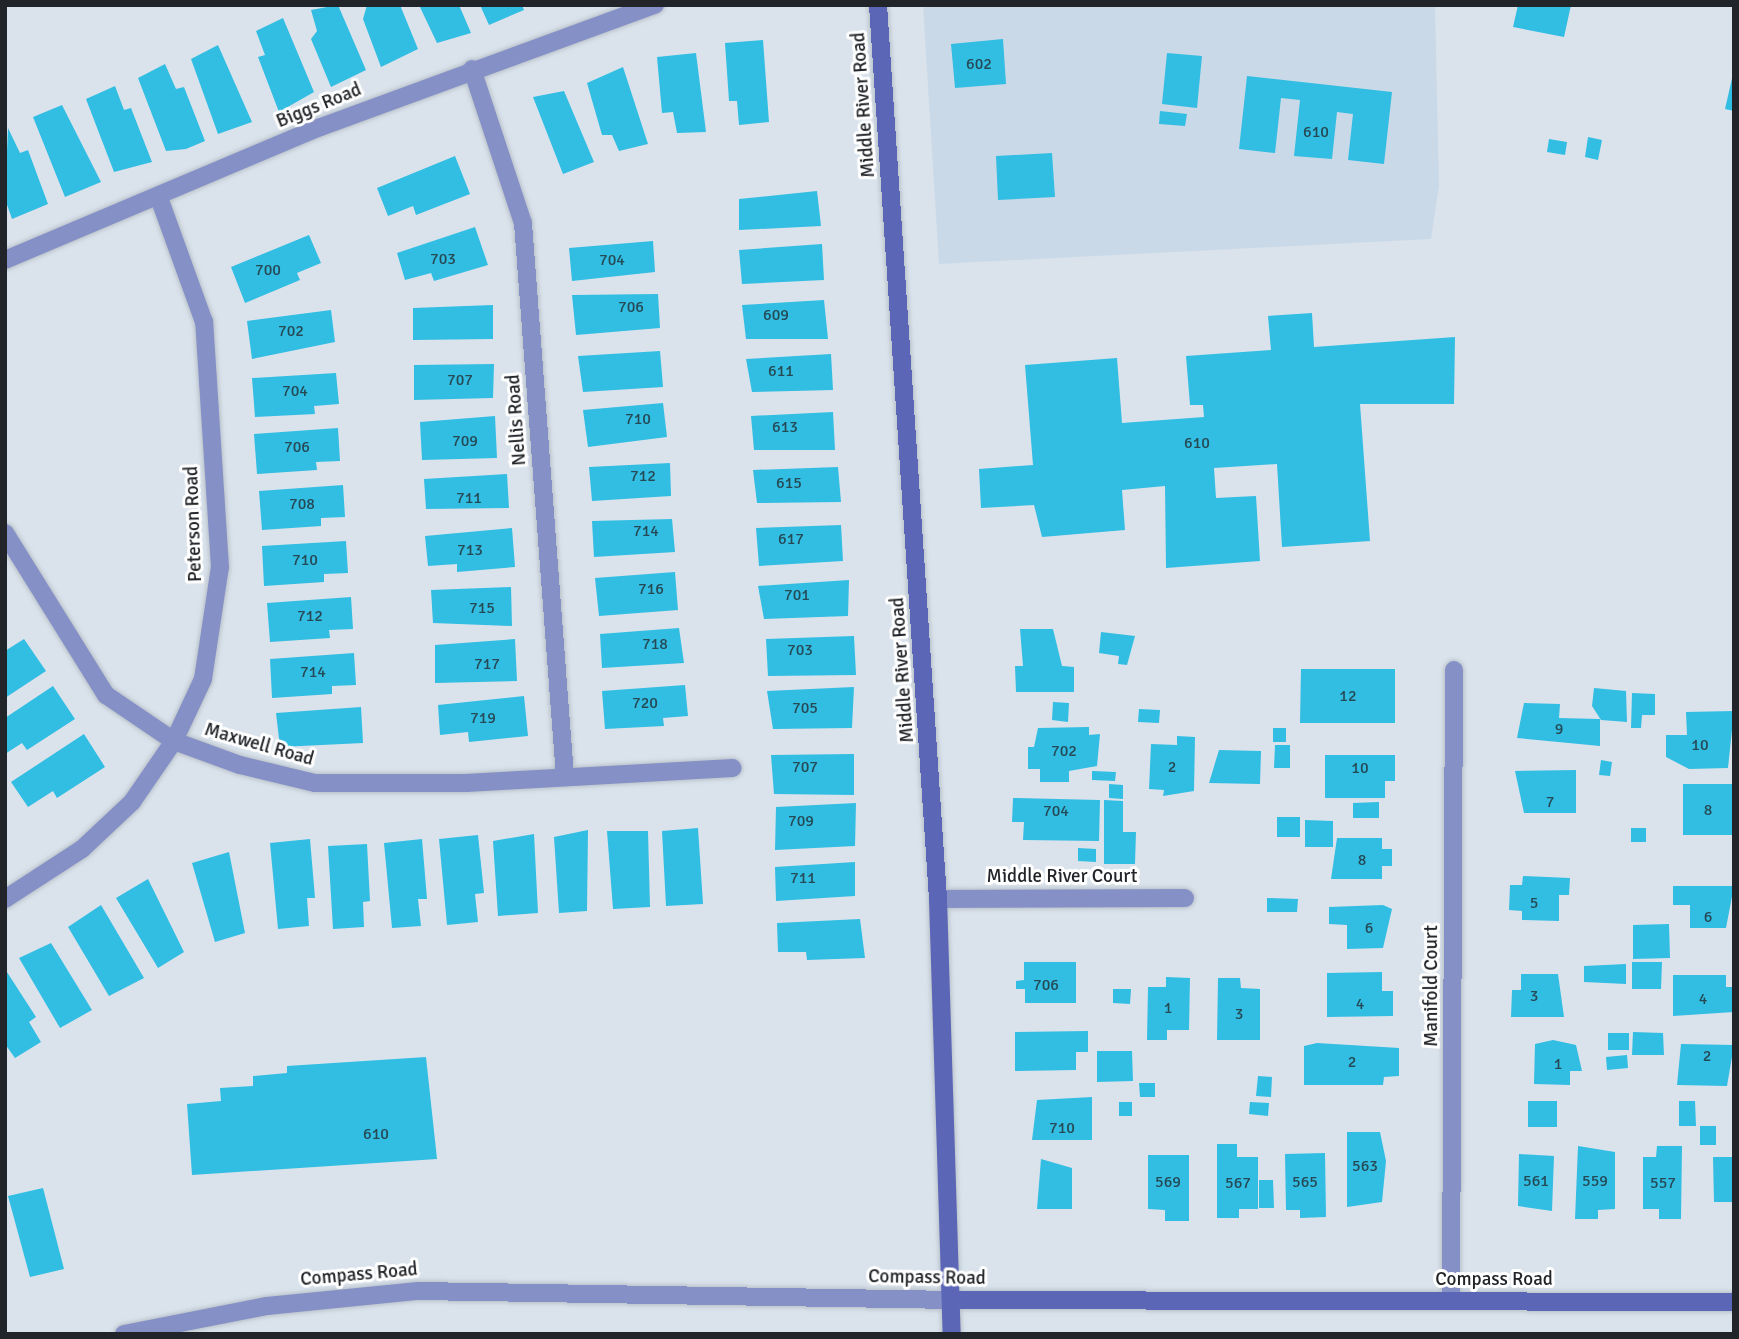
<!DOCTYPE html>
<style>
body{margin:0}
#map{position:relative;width:1739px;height:1339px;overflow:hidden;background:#dae3ec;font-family:Signika,sans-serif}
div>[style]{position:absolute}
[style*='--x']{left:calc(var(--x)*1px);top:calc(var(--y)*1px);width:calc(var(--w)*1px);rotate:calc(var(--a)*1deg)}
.built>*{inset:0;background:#cad9e7}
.building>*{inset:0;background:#32bde2}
.roads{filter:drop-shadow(0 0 2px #b9c1c9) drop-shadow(0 0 2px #b9c1c9)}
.street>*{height:18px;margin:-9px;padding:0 9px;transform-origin:9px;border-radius:9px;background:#8590c7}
.secondary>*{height:18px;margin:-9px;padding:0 9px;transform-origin:9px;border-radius:9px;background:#5b66b6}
span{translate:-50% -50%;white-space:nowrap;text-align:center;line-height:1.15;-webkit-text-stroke:6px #fff;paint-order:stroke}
.number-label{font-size:16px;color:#254a56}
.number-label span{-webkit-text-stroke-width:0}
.street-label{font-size:19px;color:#212428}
.frame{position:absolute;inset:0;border:7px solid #212428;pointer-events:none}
</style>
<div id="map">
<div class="built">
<i style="clip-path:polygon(923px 5px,1435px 5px,1439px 186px,1431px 239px,939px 264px)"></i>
</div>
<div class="building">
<i style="clip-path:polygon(338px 5px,366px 70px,331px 87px,311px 39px,317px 31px,311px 10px)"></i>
<i style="clip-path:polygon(367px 5px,400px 5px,418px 49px,381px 67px,363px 19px)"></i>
<i style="clip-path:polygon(419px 5px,459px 5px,471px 33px,437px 43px)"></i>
<i style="clip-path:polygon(480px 5px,522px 5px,524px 10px,489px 25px)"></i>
<i style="clip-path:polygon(1518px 5px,1571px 5px,1564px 37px,1513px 27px)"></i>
<i style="clip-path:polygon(283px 18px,314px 92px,279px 112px,258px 57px,265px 55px,256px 31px)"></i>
<i style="clip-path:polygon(1003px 39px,1006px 84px,955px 88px,951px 44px)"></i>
<i style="clip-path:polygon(763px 40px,769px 122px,739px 125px,737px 101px,729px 101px,725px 43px)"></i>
<i style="clip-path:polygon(218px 45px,252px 122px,218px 134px,191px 59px)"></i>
<i style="clip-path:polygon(696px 53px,706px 132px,677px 133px,673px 112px,662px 113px,657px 57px)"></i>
<i style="clip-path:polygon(1167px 53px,1202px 56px,1197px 108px,1162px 104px)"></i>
<i style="clip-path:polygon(165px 64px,176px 89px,184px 87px,205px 141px,186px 149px,166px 151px,138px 78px)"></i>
<i style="clip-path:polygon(623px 67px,648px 144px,619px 151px,612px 135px,602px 135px,587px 83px)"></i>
<i style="clip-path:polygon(1733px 74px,1734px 74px,1734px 111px,1725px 109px)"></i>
<i style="clip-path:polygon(1247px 76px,1392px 92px,1384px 164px,1348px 160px,1353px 114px,1337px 112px,1332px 159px,1294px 156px,1300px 100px,1281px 98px,1275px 153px,1239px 149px)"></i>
<i style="clip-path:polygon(115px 86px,124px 110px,131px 108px,152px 162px,114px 172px,86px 99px)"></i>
<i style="clip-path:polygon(564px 91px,594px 162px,563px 174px,533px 97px)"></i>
<i style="clip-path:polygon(62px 105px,101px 182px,65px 197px,33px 117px)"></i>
<i style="clip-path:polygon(1160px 111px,1187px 114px,1185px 126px,1159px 124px)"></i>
<i style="clip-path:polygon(8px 128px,20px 153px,28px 150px,48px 204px,12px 219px,5px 199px)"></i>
<i style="clip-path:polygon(1588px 137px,1602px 140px,1598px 160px,1585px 157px)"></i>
<i style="clip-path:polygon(1549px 139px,1567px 142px,1565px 155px,1547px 152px)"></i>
<i style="clip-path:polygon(1052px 153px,1055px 197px,998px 200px,996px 156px)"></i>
<i style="clip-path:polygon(455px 156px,470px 194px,416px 215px,413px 206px,388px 216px,377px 188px)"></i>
<i style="clip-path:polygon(817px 191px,821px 226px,739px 230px,739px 199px)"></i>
<i style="clip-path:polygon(475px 227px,488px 265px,434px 281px,431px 273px,405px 280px,397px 253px)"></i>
<i style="clip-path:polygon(309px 235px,321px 263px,297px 273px,300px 280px,245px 303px,231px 267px)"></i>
<i style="clip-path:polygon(653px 241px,655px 272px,572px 281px,569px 248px)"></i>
<i style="clip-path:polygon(822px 244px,824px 280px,742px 284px,739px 250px)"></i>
<i style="clip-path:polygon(658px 294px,660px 328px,576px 335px,572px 295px)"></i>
<i style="clip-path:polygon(824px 300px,828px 339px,746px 339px,742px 305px)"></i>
<i style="clip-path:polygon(493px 305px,493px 339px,413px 340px,413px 308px)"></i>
<i style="clip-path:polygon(331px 310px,335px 342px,252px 359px,247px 321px)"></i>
<i style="clip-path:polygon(1312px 313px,1314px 347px,1455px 337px,1454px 404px,1360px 404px,1370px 541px,1282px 547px,1277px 464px,1214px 468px,1216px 498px,1256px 496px,1260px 561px,1166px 568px,1165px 486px,1122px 490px,1125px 530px,1042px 537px,1034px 505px,981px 508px,979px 469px,1033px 465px,1025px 365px,1117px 358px,1122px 423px,1204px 417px,1203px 405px,1190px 405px,1186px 356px,1271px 350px,1268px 316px)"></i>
<i style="clip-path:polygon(660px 351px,663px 387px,583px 392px,578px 356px)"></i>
<i style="clip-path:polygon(831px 354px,833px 390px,752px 392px,746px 359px)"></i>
<i style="clip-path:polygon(494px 364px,493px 398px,414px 400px,414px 365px)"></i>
<i style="clip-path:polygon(336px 373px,339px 404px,314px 406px,315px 414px,255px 417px,252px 378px)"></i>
<i style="clip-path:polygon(663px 403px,667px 437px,588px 447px,583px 410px)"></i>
<i style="clip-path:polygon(833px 412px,835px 450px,754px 450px,751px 416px)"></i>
<i style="clip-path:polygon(495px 416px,497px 458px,422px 460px,420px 422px)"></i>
<i style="clip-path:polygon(338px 428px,340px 461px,316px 462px,317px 470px,257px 474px,254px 434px)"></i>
<i style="clip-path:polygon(670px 463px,671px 496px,592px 501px,589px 467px)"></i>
<i style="clip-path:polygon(838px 467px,841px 502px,757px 503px,753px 470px)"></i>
<i style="clip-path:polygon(507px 474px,509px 508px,426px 509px,424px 479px)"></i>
<i style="clip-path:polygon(343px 485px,345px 517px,321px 518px,321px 526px,262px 530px,259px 491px)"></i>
<i style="clip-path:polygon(672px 519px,675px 552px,594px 557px,592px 521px)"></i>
<i style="clip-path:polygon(841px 525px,843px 561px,759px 566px,756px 528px)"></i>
<i style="clip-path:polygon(512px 528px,515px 567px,457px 572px,457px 564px,428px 566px,425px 536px)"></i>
<i style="clip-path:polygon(346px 541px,348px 573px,324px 574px,324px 582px,264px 586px,262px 546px)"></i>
<i style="clip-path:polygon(675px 572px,678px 610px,599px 616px,595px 578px)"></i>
<i style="clip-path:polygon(849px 580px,848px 616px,764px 619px,758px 586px)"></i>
<i style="clip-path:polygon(511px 587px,512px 626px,433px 623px,431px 590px)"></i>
<i style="clip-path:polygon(351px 597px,353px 629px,329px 630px,330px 638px,270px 642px,267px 603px)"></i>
<i style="clip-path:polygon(679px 628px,684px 663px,602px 668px,600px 634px)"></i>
<i style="clip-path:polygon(1020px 629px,1053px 629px,1062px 666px,1074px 667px,1074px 692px,1016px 692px,1015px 666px,1023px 666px)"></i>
<i style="clip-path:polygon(1101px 632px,1135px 636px,1127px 665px,1118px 664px,1119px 656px,1099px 653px)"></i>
<i style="clip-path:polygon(854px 636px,856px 675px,768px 676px,766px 639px)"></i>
<i style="clip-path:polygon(24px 639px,46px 671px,5px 698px,5px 651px)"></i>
<i style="clip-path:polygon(515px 639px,517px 681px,435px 683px,435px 645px)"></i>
<i style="clip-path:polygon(354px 653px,356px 685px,332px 686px,332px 694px,272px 698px,270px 659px)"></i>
<i style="clip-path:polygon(1301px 669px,1395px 669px,1395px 723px,1300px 723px)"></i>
<i style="clip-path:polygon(685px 685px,688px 716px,663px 718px,664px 726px,605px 729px,602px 691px)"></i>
<i style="clip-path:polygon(53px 686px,75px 719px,27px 750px,22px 743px,5px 754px,5px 718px)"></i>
<i style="clip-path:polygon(854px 687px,852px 728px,773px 729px,767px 691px)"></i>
<i style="clip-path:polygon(1594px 688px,1626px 691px,1627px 722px,1601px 720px,1592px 706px)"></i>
<i style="clip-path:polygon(1632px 693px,1655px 694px,1655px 715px,1642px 715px,1641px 728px,1631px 728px)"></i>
<i style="clip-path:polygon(524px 696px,528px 736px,469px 742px,468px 732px,440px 735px,438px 705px)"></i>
<i style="clip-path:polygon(1053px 702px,1069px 703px,1068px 722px,1052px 720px)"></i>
<i style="clip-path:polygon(1524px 703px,1560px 704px,1559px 718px,1600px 719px,1600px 746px,1517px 738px)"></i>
<i style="clip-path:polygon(361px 707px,363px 743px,280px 747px,276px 713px)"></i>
<i style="clip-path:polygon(1139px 709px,1160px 710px,1159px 723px,1138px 722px)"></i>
<i style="clip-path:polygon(1734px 711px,1728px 768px,1689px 769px,1666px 757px,1666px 735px,1687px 735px,1686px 712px)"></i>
<i style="clip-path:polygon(1089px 727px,1089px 735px,1100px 734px,1097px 766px,1069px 771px,1069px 782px,1040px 782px,1040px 769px,1028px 769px,1028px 747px,1034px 747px,1038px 728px)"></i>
<i style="clip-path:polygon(1273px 728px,1286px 728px,1286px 742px,1273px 742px)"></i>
<i style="clip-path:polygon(84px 734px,105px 767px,57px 798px,53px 791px,28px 807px,11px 782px)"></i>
<i style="clip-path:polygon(1177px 736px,1195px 737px,1194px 791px,1163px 796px,1164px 790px,1149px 789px,1151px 744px,1177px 745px)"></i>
<i style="clip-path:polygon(1275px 745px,1290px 745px,1290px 768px,1274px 768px)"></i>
<i style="clip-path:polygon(1219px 750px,1261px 751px,1260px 784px,1209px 783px)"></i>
<i style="clip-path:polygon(854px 754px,854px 795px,774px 794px,771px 755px)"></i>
<i style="clip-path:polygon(1325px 755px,1395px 755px,1395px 781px,1385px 781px,1385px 798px,1325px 798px)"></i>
<i style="clip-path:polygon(1601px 760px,1612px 762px,1610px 776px,1599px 775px)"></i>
<i style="clip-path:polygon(1576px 770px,1576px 813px,1524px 813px,1515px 771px)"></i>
<i style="clip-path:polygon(1092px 771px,1116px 772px,1115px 781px,1092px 780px)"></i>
<i style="clip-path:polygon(1109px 784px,1123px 785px,1123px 799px,1109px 798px)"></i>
<i style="clip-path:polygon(1683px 784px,1734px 784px,1734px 835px,1683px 835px)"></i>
<i style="clip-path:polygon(1013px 798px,1100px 800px,1099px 841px,1023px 840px,1024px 822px,1012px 822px)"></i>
<i style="clip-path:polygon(1104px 800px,1123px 801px,1123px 832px,1136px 832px,1135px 864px,1104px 864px)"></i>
<i style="clip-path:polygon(1379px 802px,1379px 818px,1353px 818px,1353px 803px)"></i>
<i style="clip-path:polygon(856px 803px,855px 846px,775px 850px,776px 807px)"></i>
<i style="clip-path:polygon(1277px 817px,1300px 817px,1300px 837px,1277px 837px)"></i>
<i style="clip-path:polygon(1305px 820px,1333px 821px,1333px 847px,1305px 847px)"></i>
<i style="clip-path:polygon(698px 828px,703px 904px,666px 906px,662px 831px)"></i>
<i style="clip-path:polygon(1631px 828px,1646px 828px,1646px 842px,1631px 842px)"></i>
<i style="clip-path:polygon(588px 830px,587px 911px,559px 913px,554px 837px)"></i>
<i style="clip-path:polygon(607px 831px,648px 831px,650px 907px,613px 909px)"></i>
<i style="clip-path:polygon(534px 834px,538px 913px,498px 916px,493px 841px)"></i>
<i style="clip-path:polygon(478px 835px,484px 893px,475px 894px,478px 922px,447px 925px,439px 839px)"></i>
<i style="clip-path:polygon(1337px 838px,1382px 838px,1382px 849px,1392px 849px,1392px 866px,1382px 866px,1382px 879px,1331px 879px)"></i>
<i style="clip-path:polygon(310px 839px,315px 898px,307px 898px,309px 926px,278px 929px,270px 843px)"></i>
<i style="clip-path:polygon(422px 839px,427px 899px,418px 899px,421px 926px,392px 928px,384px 843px)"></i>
<i style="clip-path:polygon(367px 844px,370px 901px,363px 902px,364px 927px,333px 929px,328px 846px)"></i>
<i style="clip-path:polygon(1078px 848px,1096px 849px,1096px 862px,1078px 861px)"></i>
<i style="clip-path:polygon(229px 852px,245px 933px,215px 942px,192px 863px)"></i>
<i style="clip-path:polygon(855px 862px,855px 896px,776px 901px,775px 867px)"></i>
<i style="clip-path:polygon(1523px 876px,1570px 878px,1569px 895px,1559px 895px,1559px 921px,1522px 920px,1522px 911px,1509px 910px,1510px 885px,1522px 885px)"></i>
<i style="clip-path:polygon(148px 879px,184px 952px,158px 968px,116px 898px)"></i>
<i style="clip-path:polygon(1673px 886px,1734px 886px,1726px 928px,1690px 928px,1690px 905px,1673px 905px)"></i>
<i style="clip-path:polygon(1267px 898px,1298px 899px,1297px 912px,1267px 912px)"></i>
<i style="clip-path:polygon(101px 905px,144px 978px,109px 996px,68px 927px)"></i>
<i style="clip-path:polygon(1383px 905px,1392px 909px,1383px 948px,1347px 949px,1347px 925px,1329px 924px,1329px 907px)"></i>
<i style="clip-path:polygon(860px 919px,865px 958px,807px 960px,806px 952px,778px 952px,777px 923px)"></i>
<i style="clip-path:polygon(1669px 924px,1670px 958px,1633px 959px,1633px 925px)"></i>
<i style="clip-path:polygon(51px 943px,92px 1010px,60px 1028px,19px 958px)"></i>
<i style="clip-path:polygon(1024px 962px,1076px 962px,1076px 1003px,1025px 1003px,1025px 989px,1016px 989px,1016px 981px,1024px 980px)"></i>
<i style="clip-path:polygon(1632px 962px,1662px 962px,1661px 989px,1632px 989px)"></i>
<i style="clip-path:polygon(1626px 964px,1626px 984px,1584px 982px,1584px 966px)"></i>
<i style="clip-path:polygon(5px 969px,36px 1017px,29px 1022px,41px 1042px,15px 1058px,5px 1044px)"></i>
<i style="clip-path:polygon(1382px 972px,1382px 991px,1393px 991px,1393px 1016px,1327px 1017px,1327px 973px)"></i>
<i style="clip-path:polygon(1521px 974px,1558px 974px,1564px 1017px,1511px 1017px,1512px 990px,1521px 990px)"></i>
<i style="clip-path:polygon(1673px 975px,1726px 975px,1726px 987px,1734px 987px,1734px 1012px,1673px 1016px)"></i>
<i style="clip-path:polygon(1166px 977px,1190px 978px,1189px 1030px,1167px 1030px,1167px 1040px,1147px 1040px,1148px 987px,1166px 987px)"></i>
<i style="clip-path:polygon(1218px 978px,1240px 978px,1241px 988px,1260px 989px,1260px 1040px,1217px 1040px)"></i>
<i style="clip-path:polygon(1113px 989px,1131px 989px,1130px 1004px,1113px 1003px)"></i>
<i style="clip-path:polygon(1088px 1031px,1088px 1052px,1076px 1052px,1076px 1070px,1015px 1071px,1015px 1032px)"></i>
<i style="clip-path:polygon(1633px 1032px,1663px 1033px,1664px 1055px,1632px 1055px)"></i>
<i style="clip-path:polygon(1608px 1033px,1629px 1033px,1629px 1050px,1608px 1050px)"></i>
<i style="clip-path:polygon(1553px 1040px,1576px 1045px,1582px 1071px,1570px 1071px,1570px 1085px,1534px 1084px,1535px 1044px)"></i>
<i style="clip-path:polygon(1317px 1043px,1399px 1048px,1399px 1076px,1384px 1077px,1383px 1085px,1304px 1085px,1304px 1046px)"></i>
<i style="clip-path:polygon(1681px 1044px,1734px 1045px,1727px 1086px,1677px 1085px)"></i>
<i style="clip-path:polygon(1097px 1051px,1132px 1051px,1133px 1081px,1097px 1082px)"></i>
<i style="clip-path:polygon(1627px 1055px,1628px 1068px,1607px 1070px,1606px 1057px)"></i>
<i style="clip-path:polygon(426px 1057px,437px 1159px,192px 1175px,187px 1104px,221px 1101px,220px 1088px,253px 1086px,253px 1076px,287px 1073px,287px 1066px)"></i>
<i style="clip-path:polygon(1258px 1076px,1272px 1077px,1271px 1097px,1256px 1096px)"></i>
<i style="clip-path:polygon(1139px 1083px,1155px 1083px,1155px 1097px,1140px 1097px)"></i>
<i style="clip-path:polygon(1092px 1097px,1092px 1140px,1032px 1140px,1037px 1100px)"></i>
<i style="clip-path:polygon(1528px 1101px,1557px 1101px,1557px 1127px,1528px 1127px)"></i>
<i style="clip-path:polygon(1679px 1101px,1695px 1101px,1696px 1126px,1679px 1126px)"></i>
<i style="clip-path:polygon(1119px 1102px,1132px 1102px,1132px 1116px,1119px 1116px)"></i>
<i style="clip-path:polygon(1250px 1102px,1269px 1103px,1268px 1116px,1249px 1114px)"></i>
<i style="clip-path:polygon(1700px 1126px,1716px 1126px,1716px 1145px,1700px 1145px)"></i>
<i style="clip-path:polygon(1347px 1132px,1380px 1132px,1386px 1161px,1382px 1202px,1347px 1207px)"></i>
<i style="clip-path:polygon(1217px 1144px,1237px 1144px,1237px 1157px,1258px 1157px,1258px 1209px,1239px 1209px,1239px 1218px,1217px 1218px)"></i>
<i style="clip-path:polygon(1578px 1146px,1615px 1152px,1615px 1209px,1598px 1210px,1598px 1219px,1575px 1219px)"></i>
<i style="clip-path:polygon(1657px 1146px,1682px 1146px,1681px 1219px,1659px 1219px,1659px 1209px,1643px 1209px,1643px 1157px,1656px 1157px)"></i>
<i style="clip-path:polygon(1325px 1153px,1326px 1217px,1300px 1218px,1300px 1210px,1286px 1210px,1285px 1154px)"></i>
<i style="clip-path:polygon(1519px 1154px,1554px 1156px,1552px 1211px,1518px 1206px)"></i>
<i style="clip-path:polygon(1148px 1155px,1189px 1155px,1189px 1221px,1165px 1221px,1165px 1210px,1148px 1209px)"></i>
<i style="clip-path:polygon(1713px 1157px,1734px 1157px,1734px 1202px,1714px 1202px)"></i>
<i style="clip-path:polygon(1041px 1159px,1072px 1168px,1072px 1209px,1037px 1209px)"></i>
<i style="clip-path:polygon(1259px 1180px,1273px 1180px,1274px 1208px,1259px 1208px)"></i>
<i style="clip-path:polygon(43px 1188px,64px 1269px,30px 1277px,8px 1196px)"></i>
</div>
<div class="roads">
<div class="street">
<i style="--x:472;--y:69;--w:162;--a:71.7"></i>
<i style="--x:523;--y:223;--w:555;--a:85.66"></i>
<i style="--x:5;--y:260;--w:340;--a:-22.9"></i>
<i style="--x:318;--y:128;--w:359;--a:-20.1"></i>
<i style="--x:5;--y:533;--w:191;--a:58.1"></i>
<i style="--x:106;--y:695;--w:82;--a:34.1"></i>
<i style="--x:174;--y:741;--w:70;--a:20"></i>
<i style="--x:240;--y:765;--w:77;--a:13.5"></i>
<i style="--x:315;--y:783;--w:151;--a:0"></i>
<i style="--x:466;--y:783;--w:267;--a:-3.2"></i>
<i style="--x:5;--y:899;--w:92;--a:-33"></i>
<i style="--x:82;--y:849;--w:69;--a:-43.2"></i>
<i style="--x:132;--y:802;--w:74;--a:-55.5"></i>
<i style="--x:174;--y:741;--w:68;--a:-64.9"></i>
<i style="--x:203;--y:679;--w:113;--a:-81.4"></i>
<i style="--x:220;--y:567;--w:246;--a:-93.7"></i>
<i style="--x:204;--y:322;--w:132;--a:-109.9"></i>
<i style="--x:938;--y:899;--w:247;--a:-0.2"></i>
<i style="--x:1451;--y:1301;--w:631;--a:-89.73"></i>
<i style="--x:124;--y:1334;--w:146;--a:-11.1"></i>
<i style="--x:267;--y:1306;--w:152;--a:-5.7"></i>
<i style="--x:418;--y:1291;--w:535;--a:0.96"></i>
</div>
<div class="secondary">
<i style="--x:878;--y:5;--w:896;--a:86.16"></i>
<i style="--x:938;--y:899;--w:435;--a:88.2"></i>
<i style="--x:953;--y:1300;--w:781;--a:0.15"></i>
</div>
</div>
<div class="number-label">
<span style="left:979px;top:64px">602</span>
<span style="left:1316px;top:132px">610</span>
<span style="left:443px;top:259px">703</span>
<span style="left:612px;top:260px">704</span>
<span style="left:268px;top:270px">700</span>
<span style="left:631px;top:307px">706</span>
<span style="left:776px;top:315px">609</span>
<span style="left:291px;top:331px">702</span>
<span style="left:781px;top:371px">611</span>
<span style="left:460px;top:380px">707</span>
<span style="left:295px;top:391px">704</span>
<span style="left:638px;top:419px">710</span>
<span style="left:785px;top:427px">613</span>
<span style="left:465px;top:441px">709</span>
<span style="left:1197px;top:443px">610</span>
<span style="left:297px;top:447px">706</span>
<span style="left:643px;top:476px">712</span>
<span style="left:789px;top:483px">615</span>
<span style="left:469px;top:498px">711</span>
<span style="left:302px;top:504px">708</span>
<span style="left:646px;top:531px">714</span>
<span style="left:791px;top:539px">617</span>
<span style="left:470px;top:550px">713</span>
<span style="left:305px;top:560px">710</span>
<span style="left:651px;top:589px">716</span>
<span style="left:797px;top:595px">701</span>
<span style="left:482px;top:608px">715</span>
<span style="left:310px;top:616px">712</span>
<span style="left:655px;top:644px">718</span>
<span style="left:800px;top:650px">703</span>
<span style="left:487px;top:664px">717</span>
<span style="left:313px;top:672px">714</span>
<span style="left:1348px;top:696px">12</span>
<span style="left:645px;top:703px">720</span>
<span style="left:805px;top:708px">705</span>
<span style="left:483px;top:718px">719</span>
<span style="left:1559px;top:729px">9</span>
<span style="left:1700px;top:745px">10</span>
<span style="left:1064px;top:751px">702</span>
<span style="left:805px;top:767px">707</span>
<span style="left:1172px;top:767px">2</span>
<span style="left:1360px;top:768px">10</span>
<span style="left:1550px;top:802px">7</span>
<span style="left:1708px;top:810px">8</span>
<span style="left:1056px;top:811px">704</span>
<span style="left:801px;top:821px">709</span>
<span style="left:1362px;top:860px">8</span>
<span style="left:803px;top:878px">711</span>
<span style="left:1534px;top:903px">5</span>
<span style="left:1708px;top:917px">6</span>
<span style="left:1369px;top:928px">6</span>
<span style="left:1046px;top:985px">706</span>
<span style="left:1534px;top:996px">3</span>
<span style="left:1703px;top:999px">4</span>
<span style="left:1360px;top:1004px">4</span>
<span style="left:1168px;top:1008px">1</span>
<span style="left:1239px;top:1014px">3</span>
<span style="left:1707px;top:1056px">2</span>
<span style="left:1352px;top:1062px">2</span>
<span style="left:1558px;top:1064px">1</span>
<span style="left:1062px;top:1128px">710</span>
<span style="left:376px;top:1134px">610</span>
<span style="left:1365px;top:1166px">563</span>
<span style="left:1536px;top:1181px">561</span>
<span style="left:1595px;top:1181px">559</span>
<span style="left:1168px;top:1182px">569</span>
<span style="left:1305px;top:1182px">565</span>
<span style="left:1238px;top:1183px">567</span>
<span style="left:1663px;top:1183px">557</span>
</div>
<div class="street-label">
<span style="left:864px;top:105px;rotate:-94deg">Middle River Road</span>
<span style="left:319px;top:106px;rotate:-22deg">Biggs Road</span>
<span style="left:517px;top:420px;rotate:-94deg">Nellis Road</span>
<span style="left:194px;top:524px;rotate:-92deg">Peterson Road</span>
<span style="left:903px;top:670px;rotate:-94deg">Middle River Road</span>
<span style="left:259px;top:745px;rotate:16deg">Maxwell Road</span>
<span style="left:1062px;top:877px">Middle River Court</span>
<span style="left:1432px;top:986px;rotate:-90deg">Manifold Court</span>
<span style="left:359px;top:1275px;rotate:-5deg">Compass Road</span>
<span style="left:927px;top:1278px;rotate:1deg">Compass Road</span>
<span style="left:1494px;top:1280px">Compass Road</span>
</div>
<div class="frame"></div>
</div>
